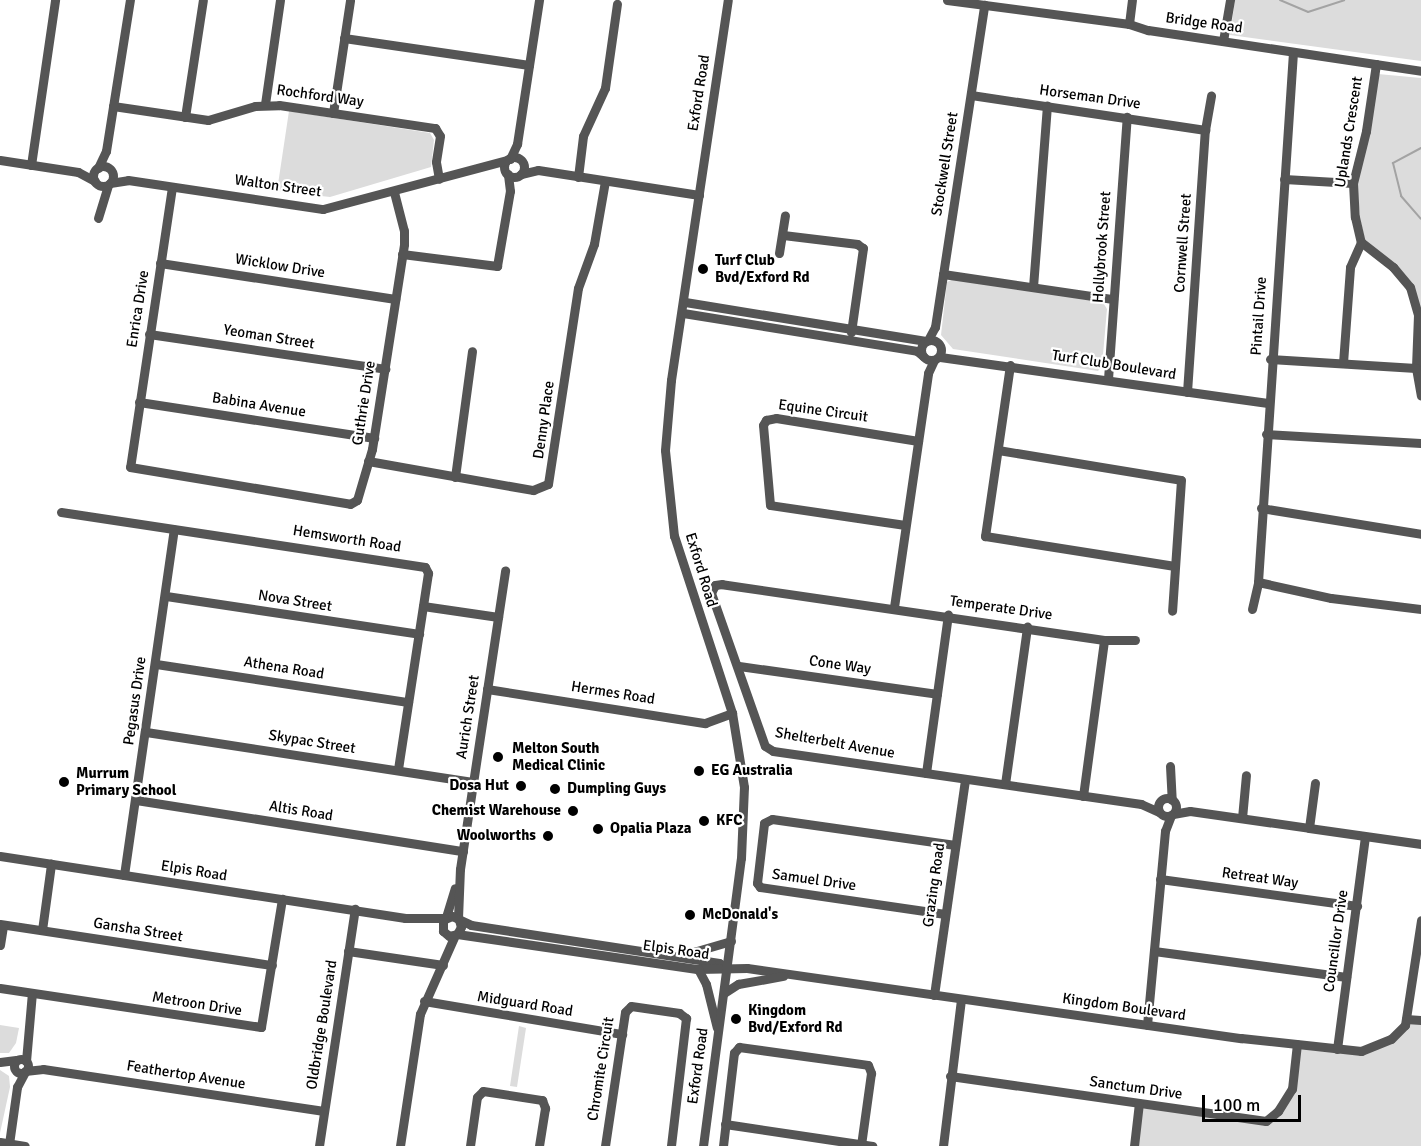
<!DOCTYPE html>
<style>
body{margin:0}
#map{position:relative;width:1421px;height:1146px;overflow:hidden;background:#fff;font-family:Signika,sans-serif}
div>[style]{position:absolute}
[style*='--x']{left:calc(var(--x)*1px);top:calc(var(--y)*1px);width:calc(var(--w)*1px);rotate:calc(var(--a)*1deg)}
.green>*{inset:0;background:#dcdcdc}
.stream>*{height:2px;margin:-1px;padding:0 1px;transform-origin:1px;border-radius:1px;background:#a3a3a3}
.minor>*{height:9px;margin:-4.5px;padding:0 4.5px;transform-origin:4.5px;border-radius:4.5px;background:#555}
.minor>.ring{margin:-4.5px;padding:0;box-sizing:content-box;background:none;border:9px solid #555;border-radius:50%}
.dots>*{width:16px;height:16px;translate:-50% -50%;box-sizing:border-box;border:3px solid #fff;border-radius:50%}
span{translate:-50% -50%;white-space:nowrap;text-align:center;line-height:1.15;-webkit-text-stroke:4.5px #fff;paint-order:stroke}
.street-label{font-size:15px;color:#000}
.poi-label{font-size:15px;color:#000;font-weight:700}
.left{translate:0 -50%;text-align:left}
.right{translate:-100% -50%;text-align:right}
.scale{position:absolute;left:1202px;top:1095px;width:99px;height:27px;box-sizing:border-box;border:3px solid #000;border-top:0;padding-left:8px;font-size:18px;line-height:21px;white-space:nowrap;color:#000;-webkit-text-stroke:4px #fff;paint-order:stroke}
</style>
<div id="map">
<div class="green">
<i style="clip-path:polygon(1235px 0,1421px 0,1421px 61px,1230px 35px)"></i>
<i style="clip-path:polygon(1378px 74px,1421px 78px,1421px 312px,1413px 284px,1365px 241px,1360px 218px,1357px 184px)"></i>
<i style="clip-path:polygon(289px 111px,430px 133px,434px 140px,431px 167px,330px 197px,277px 191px)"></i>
<i style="clip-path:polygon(954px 279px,1102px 301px,1107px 309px,1102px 366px,1098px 371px,953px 349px,941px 335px,947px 282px)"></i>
<i style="clip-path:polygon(1407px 1021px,1421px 1022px,1421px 1146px,1138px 1146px,1142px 1108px,1265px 1124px,1277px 1118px,1292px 1091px,1298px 1048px,1361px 1052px,1392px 1041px)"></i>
<i style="clip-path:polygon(0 1025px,19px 1028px,16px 1043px,9px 1053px,0 1053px)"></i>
<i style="clip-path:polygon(519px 1026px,526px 1028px,517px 1087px,510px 1086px)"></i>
<i style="clip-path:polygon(0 1070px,9px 1076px,10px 1087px,0 1133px)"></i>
</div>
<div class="stream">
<i style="--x:1280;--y:0;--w:30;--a:23"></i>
<i style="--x:1308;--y:12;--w:38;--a:-18"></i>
<i style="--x:1421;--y:148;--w:32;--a:152"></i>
<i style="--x:1393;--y:163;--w:34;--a:76"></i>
<i style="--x:1401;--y:196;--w:30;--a:49"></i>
</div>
<div class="minor">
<i style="--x:947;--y:0;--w:184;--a:7.5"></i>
<i style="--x:1129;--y:24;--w:20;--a:18"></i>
<i style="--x:1148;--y:30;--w:276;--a:8.5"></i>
<i style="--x:1129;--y:24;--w:24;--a:-83"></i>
<i style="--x:344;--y:38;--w:187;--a:8.3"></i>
<i style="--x:1223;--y:41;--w:42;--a:-80.3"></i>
<i style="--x:1376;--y:64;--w:68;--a:98.5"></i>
<i style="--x:1366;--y:131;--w:54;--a:104"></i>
<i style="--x:1353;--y:183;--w:34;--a:87"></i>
<i style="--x:1355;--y:217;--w:26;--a:77"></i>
<i style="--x:1361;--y:242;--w:41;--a:38"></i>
<i style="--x:1393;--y:267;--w:26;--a:50"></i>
<i style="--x:1410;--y:287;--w:29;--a:74"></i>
<i style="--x:1418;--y:315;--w:53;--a:92.2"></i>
<i style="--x:1416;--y:368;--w:28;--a:80"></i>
<i style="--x:971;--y:95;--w:237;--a:8.5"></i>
<i style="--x:265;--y:104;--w:105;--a:-81.8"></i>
<i style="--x:113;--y:106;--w:96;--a:8.4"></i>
<i style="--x:208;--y:120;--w:49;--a:-16.6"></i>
<i style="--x:255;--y:106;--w:24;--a:-2"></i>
<i style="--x:279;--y:105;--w:158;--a:8.4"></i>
<i style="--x:435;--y:128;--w:9;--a:58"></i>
<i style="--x:440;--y:136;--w:26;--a:99"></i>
<i style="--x:436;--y:162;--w:17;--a:80"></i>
<i style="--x:333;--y:113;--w:114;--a:-81.4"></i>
<i style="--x:185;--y:117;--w:118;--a:-81.3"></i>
<i class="ring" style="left:504px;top:157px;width:11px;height:11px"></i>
<i style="--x:510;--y:159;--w:17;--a:-65"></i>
<i style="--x:517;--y:144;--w:146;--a:-81.3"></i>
<i style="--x:0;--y:160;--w:79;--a:8.7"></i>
<i style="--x:78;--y:172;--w:19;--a:28"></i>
<i style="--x:31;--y:165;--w:167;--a:-81.7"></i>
<i class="ring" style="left:93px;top:166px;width:11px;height:11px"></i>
<i style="--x:98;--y:168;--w:19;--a:-65"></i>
<i style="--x:106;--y:151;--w:153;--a:-81"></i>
<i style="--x:521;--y:174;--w:17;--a:-13"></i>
<i style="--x:538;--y:170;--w:163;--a:8.8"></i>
<i style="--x:578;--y:177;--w:41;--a:-83"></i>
<i style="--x:583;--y:136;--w:53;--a:-65.4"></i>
<i style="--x:605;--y:88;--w:85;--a:-81.9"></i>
<i style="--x:1284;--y:179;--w:69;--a:3.3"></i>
<i style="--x:110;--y:183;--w:18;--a:-9"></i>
<i style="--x:128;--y:180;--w:197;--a:8.5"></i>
<i style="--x:323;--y:209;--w:190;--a:-14.9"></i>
<i style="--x:172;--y:187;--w:283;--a:98.5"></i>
<i style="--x:130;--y:467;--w:223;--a:9.5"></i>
<i style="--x:350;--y:504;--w:8;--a:-30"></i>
<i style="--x:357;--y:500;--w:53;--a:-73.6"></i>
<i style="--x:372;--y:449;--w:207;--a:-81.1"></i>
<i style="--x:404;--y:244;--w:13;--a:-90"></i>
<i style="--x:404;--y:231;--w:40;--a:-104.4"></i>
<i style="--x:98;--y:218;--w:34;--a:-73"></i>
<i style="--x:783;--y:235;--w:75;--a:6.9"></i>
<i style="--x:857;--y:244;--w:7;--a:34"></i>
<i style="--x:863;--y:248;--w:85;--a:98.1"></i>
<i style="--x:779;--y:253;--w:38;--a:-81"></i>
<i style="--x:402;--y:254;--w:96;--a:7.2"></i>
<i style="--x:497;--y:266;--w:76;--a:-80.2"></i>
<i style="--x:510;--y:191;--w:17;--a:-97"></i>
<i style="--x:160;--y:263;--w:238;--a:8.7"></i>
<i style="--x:943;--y:274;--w:172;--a:8.4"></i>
<i style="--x:1033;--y:287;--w:182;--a:-85.6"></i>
<i style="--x:685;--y:302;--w:244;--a:9.2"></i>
<i style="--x:683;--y:313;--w:237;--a:9.2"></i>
<i style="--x:917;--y:351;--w:8;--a:40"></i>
<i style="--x:149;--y:334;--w:239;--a:8.4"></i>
<i class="ring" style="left:921px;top:340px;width:11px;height:11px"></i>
<i style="--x:928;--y:340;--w:15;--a:-62"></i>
<i style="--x:935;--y:327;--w:326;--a:-81.3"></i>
<i style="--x:940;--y:357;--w:331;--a:8"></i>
<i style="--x:1270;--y:359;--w:146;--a:3.5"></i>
<i style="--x:1343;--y:363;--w:96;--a:-85.8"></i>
<i style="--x:1350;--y:267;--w:27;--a:-66"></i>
<i style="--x:1010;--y:365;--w:173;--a:98.3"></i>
<i style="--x:985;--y:536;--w:192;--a:9"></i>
<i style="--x:1108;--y:379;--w:263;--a:-85.9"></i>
<i style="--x:1187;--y:392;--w:263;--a:-86.1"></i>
<i style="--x:1205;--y:130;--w:35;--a:-80"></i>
<i style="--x:139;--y:402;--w:238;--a:8.7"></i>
<i style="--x:1266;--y:434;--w:155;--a:3.3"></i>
<i style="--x:998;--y:450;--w:185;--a:9.3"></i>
<i style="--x:1181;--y:480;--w:131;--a:93.9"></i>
<i style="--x:368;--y:461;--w:168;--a:10"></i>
<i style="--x:533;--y:490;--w:16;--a:-22"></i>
<i style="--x:548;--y:484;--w:198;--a:-81.3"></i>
<i style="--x:578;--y:288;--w:47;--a:-70"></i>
<i style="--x:594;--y:244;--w:64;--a:-80.1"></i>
<i style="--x:455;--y:477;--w:127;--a:-82.3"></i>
<i style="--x:1261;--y:508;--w:162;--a:9.2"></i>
<i style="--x:61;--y:512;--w:368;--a:8.6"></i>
<i style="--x:425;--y:567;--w:7;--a:63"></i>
<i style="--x:428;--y:573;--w:199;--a:98.7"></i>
<i style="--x:905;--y:525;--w:136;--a:-171.6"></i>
<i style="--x:770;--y:505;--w:80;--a:-95"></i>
<i style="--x:763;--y:425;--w:6;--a:-59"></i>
<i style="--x:766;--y:420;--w:10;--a:-11"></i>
<i style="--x:776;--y:418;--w:144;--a:9.2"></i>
<i style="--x:1258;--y:582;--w:75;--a:12.4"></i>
<i style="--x:1331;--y:598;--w:91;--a:7"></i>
<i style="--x:166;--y:596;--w:256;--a:8.5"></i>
<i style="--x:423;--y:606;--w:76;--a:8.3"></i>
<i style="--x:894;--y:607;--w:236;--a:-81.7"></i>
<i style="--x:928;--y:373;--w:14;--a:-65"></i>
<i style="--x:1252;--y:609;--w:28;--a:-77"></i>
<i style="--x:1258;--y:582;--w:531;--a:-86.22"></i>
<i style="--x:1135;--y:640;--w:31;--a:180"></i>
<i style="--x:1104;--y:640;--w:386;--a:-171.7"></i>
<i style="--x:722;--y:584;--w:7;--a:172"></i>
<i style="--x:715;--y:585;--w:9;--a:117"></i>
<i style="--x:711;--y:593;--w:162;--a:70.6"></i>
<i style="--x:765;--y:746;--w:9;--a:32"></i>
<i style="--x:773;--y:751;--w:372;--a:8.2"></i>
<i style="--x:1141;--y:804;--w:20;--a:24"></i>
<i style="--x:156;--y:664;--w:255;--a:8.6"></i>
<i style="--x:739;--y:666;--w:200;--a:8"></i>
<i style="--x:487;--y:689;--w:221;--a:8.9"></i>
<i style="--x:705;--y:723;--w:29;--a:-20"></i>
<i style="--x:146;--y:732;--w:332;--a:8.7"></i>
<i style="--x:1170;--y:766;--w:34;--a:87"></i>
<i style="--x:926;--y:773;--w:160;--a:-82.1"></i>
<i style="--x:1315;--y:783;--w:45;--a:97.6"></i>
<i style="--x:1309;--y:828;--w:113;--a:8.1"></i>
<i style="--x:1005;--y:784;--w:159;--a:-82"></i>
<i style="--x:1083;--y:796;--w:157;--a:-82.3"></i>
<i class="ring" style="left:1158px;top:798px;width:9px;height:9px"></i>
<i style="--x:136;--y:800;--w:331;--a:8.9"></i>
<i style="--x:1173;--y:814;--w:17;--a:-10"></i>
<i style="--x:1190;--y:811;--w:120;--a:8.1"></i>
<i style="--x:1242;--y:818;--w:43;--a:-84.7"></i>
<i style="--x:0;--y:856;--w:410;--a:8.7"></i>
<i style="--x:405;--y:918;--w:40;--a:0"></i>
<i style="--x:124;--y:875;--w:349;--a:-81.8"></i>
<i style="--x:1160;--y:879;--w:199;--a:7.8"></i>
<i style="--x:945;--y:914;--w:187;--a:-171.7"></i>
<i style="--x:760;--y:887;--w:5;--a:-127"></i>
<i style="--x:757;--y:883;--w:60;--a:-83.3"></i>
<i style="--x:764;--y:823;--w:9;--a:-27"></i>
<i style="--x:772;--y:819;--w:185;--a:8.1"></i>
<i style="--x:446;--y:917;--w:30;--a:-73"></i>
<i style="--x:458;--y:918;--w:49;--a:-87.7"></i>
<i style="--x:460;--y:869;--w:302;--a:-81.4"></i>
<i style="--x:459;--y:920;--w:7;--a:74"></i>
<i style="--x:461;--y:927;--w:8;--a:120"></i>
<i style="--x:457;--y:934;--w:8;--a:166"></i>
<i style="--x:449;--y:936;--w:8;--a:-140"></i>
<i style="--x:443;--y:931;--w:11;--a:-90"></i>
<i style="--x:443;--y:920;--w:10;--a:-24"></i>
<i style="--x:452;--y:916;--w:21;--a:25"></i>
<i style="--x:471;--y:925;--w:251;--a:8.7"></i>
<i style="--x:719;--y:963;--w:9;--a:32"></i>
<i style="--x:0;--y:924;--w:275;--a:8.6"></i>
<i style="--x:42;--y:930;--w:67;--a:-82.2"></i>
<i style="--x:457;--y:934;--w:244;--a:8.3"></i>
<i style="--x:698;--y:969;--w:49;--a:-1.2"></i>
<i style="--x:747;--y:968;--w:499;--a:8.1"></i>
<i style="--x:1241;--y:1038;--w:121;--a:6.2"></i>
<i style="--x:1361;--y:1051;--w:32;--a:-22"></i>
<i style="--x:1391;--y:1039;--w:20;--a:-45"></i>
<i style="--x:1405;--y:1025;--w:106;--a:-81.3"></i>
<i style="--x:0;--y:945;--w:20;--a:-81"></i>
<i style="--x:348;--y:951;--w:96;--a:8.4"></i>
<i style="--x:1154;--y:951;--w:194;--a:7.7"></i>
<i style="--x:683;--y:955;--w:50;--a:-16.3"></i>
<i style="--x:698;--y:969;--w:17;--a:62"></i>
<i style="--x:706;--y:984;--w:45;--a:76"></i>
<i style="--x:0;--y:988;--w:264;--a:8.5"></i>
<i style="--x:261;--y:1027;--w:130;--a:-80.7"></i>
<i style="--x:724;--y:993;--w:17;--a:-33"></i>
<i style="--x:738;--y:984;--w:46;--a:-10.1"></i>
<i style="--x:934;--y:995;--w:218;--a:-81.8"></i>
<i style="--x:424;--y:1001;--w:201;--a:9.5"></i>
<i style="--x:1406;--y:1019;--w:15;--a:4"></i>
<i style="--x:1147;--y:1025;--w:195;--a:-84.7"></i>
<i style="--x:1165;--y:831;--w:17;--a:-69"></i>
<i style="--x:1337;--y:1049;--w:214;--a:-82.5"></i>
<i class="ring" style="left:14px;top:1059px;width:5px;height:5px"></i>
<i style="--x:26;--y:1061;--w:68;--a:-85"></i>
<i style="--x:0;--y:1062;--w:16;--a:-7"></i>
<i style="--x:25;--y:1071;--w:18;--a:-6"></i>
<i style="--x:43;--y:1069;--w:284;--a:8.5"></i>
<i style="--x:950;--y:1076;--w:319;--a:8.1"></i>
<i style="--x:1266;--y:1121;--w:16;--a:-40"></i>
<i style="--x:1278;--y:1111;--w:26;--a:-58"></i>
<i style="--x:1292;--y:1089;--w:45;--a:-83.7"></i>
<i style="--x:725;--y:1124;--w:149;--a:8.5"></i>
<i style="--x:0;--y:1142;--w:25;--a:9"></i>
<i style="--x:9;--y:1144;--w:58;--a:-82"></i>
<i style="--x:17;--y:1087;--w:17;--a:-62"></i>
<i style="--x:319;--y:1146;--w:240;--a:-81.4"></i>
<i style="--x:400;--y:1146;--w:134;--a:-81.4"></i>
<i style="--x:420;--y:1014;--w:86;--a:-66.1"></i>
<i style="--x:470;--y:1146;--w:49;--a:-81.9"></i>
<i style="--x:477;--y:1097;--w:8;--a:-45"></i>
<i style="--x:483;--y:1091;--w:60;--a:8.7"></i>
<i style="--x:542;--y:1100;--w:9;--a:69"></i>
<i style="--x:545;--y:1108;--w:38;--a:99"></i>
<i style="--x:605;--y:1146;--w:135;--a:-81.5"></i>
<i style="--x:625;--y:1012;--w:8;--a:-45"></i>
<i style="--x:631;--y:1006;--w:49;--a:8.3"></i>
<i style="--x:679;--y:1013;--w:9;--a:36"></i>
<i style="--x:686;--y:1018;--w:129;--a:96.7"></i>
<i style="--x:703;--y:1146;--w:290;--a:-82.5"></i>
<i style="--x:741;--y:858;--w:71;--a:-87.6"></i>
<i style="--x:744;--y:787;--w:75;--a:-99.2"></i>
<i style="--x:732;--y:713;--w:186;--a:-108.1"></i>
<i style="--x:674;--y:536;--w:86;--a:-96"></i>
<i style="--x:665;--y:450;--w:70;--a:-85.1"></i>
<i style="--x:671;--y:380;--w:384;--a:-81.5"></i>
<i style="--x:723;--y:1146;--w:94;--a:-83.3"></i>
<i style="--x:734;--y:1053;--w:8;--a:-50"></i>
<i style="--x:739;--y:1047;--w:130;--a:7.9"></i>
<i style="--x:868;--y:1065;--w:9;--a:69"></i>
<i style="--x:871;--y:1073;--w:73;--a:97.9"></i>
<i style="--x:943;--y:1146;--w:148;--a:-83"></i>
<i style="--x:1134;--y:1146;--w:43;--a:-83.4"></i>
</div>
<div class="dots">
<i style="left:703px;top:269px;background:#000"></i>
<i style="left:498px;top:757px;background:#000"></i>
<i style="left:699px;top:771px;background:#000"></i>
<i style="left:64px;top:782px;background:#000"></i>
<i style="left:521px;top:786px;background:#000"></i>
<i style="left:555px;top:789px;background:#000"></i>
<i style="left:573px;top:811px;background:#000"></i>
<i style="left:704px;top:821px;background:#000"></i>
<i style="left:598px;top:829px;background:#000"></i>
<i style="left:548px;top:836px;background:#000"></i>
<i style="left:690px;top:915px;background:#000"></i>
<i style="left:736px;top:1019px;background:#000"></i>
</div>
<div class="street-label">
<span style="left:1204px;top:23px;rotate:8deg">Bridge Road</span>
<span style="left:699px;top:93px;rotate:-81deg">Exford Road</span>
<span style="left:320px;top:96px;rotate:8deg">Rochford Way</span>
<span style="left:1090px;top:97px;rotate:8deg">Horseman Drive</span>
<span style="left:1349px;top:132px;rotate:-81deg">Uplands Crescent</span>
<span style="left:945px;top:164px;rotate:-81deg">Stockwell Street</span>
<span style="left:278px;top:186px;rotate:8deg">Walton Street</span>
<span style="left:1183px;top:243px;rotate:-86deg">Cornwell Street</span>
<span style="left:1102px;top:247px;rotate:-86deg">Hollybrook Street</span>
<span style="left:280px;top:266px;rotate:9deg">Wicklow Drive</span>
<span style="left:138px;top:309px;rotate:-81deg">Enrica Drive</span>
<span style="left:1259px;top:316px;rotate:-86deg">Pintail Drive</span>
<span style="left:269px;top:337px;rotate:9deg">Yeoman Street</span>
<span style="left:1114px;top:365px;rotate:9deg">Turf Club Boulevard</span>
<span style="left:364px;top:403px;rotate:-81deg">Guthrie Drive</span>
<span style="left:259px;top:405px;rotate:9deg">Babina Avenue</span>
<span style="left:823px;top:411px;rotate:8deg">Equine Circuit</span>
<span style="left:544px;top:420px;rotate:-82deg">Denny Place</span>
<span style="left:347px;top:539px;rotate:9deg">Hemsworth Road</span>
<span style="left:701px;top:570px;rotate:73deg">Exford Road</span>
<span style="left:295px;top:601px;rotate:9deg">Nova Street</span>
<span style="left:1001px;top:608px;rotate:8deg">Temperate Drive</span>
<span style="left:840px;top:665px;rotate:8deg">Cone Way</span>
<span style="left:284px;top:668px;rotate:9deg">Athena Road</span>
<span style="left:613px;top:693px;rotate:9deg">Hermes Road</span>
<span style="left:135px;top:701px;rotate:-82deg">Pegasus Drive</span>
<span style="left:468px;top:717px;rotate:-81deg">Aurich Street</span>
<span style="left:312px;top:742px;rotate:9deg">Skypac Street</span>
<span style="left:835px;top:743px;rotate:10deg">Shelterbelt Avenue</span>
<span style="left:301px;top:811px;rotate:9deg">Altis Road</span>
<span style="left:194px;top:871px;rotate:9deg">Elpis Road</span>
<span style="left:1260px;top:878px;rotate:8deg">Retreat Way</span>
<span style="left:814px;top:880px;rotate:8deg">Samuel Drive</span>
<span style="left:934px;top:885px;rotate:-82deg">Grazing Road</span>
<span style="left:138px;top:930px;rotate:9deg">Gansha Street</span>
<span style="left:1336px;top:941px;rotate:-82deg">Councillor Drive</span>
<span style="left:676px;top:950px;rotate:8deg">Elpis Road</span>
<span style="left:197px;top:1004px;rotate:9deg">Metroon Drive</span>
<span style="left:525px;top:1004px;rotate:9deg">Midguard Road</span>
<span style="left:1124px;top:1007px;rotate:8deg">Kingdom Boulevard</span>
<span style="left:322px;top:1025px;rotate:-81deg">Oldbridge Boulevard</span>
<span style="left:698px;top:1066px;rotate:-82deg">Exford Road</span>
<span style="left:601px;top:1069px;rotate:-81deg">Chromite Circuit</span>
<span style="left:186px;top:1075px;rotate:9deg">Feathertop Avenue</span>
<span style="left:1136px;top:1088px;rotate:8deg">Sanctum Drive</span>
</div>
<div class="poi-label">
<span class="left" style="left:715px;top:269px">Turf Club<br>Bvd/Exford Rd</span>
<span class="left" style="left:512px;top:757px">Melton South<br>Medical Clinic</span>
<span class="left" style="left:711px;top:771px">EG Australia</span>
<span class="left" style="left:76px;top:782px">Murrum<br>Primary School</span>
<span class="right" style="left:509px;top:786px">Dosa Hut</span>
<span class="left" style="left:567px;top:789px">Dumpling Guys</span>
<span class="right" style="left:561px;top:811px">Chemist Warehouse</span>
<span class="left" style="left:716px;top:821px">KFC</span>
<span class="left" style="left:610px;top:829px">Opalia Plaza</span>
<span class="right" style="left:536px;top:836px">Woolworths</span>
<span class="left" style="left:702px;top:915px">McDonald's</span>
<span class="left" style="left:748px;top:1019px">Kingdom<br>Bvd/Exford Rd</span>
</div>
<div class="scale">100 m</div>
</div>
